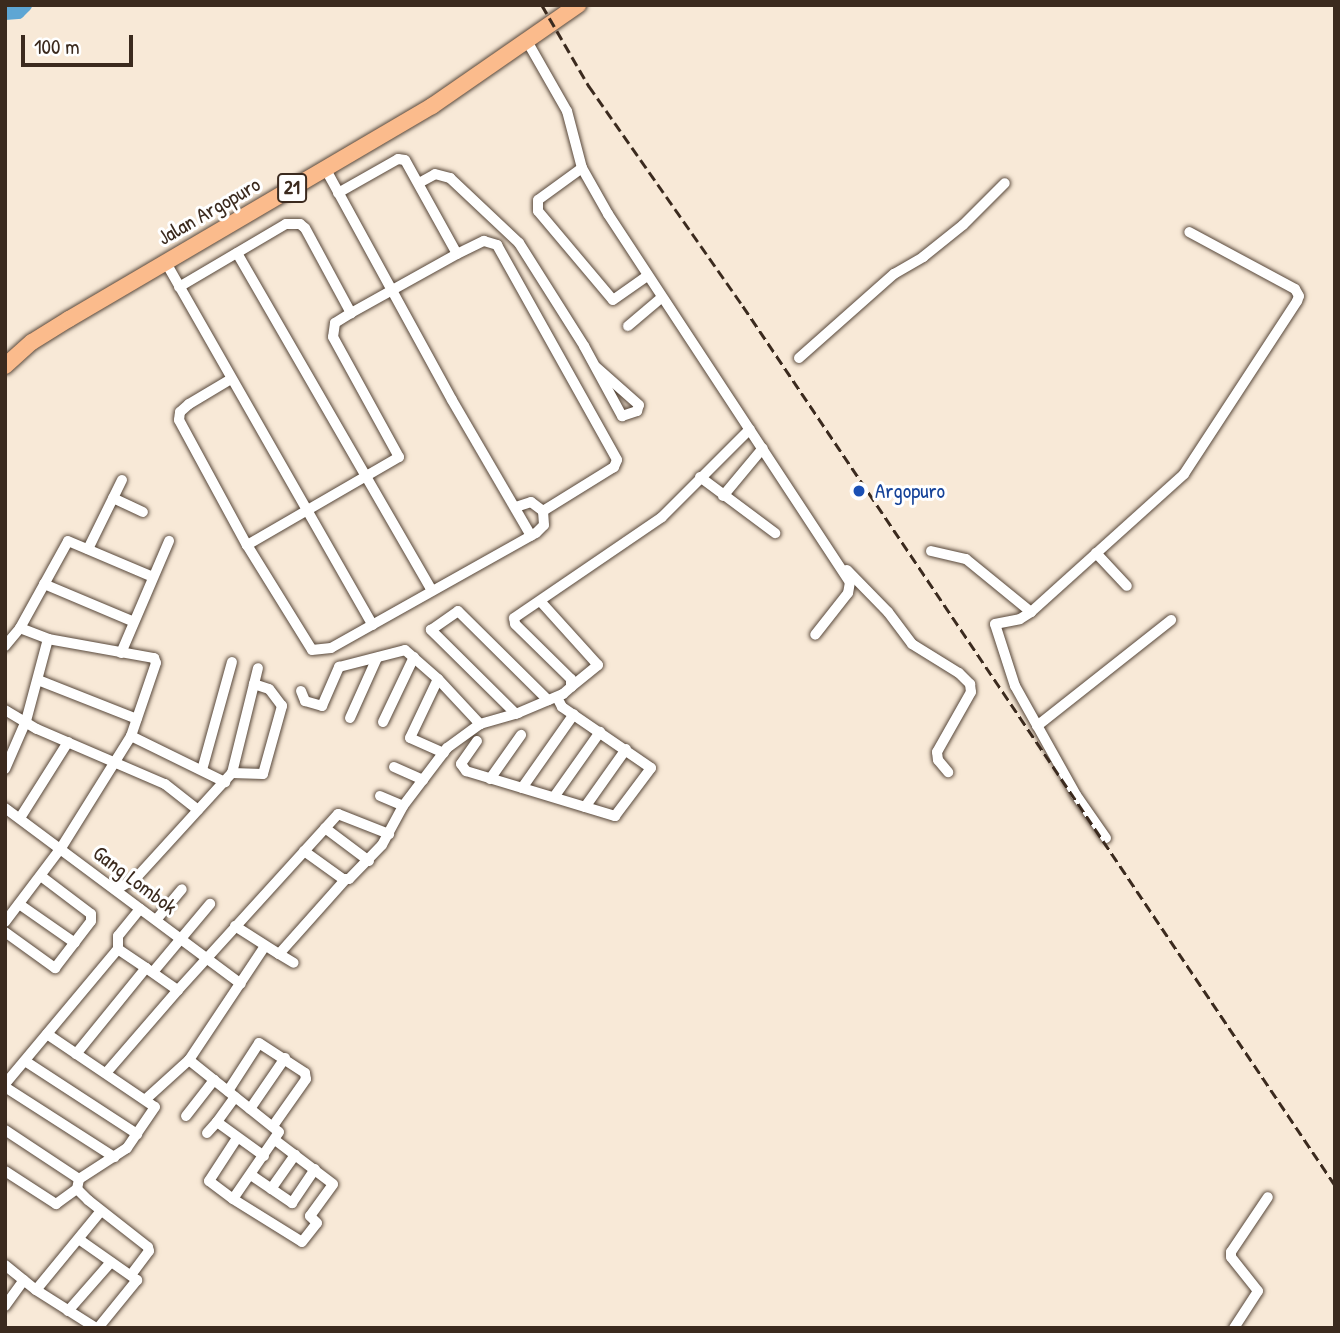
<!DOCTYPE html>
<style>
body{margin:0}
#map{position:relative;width:1340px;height:1333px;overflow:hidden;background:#f8e9d7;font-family:"Patrick Hand",sans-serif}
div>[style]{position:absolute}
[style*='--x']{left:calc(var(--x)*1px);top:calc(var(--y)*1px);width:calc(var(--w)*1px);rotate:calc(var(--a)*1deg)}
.river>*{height:14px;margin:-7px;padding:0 7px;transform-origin:7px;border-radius:7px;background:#5ea6d4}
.roads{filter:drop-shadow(0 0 2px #57473a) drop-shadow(0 0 2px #57473a)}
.minor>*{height:10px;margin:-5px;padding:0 5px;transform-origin:5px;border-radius:5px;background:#fff}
.highway>*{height:16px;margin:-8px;padding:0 8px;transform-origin:8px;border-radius:8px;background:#fbbb8c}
.rail>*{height:2.5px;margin-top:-1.25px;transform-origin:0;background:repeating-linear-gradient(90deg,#3b2a1e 0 10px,transparent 0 15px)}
.dots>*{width:19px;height:19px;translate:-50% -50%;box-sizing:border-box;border:4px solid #fff;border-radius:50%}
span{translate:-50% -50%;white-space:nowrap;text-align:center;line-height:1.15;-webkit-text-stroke:6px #fff;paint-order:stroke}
.shield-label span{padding:2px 5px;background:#fff;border:2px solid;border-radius:5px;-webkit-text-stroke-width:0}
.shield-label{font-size:19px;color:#3b2a1e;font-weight:700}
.street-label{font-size:21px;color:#3b2a1e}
.transit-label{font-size:21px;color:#164399}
.left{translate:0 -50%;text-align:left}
.frame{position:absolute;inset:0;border:7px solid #3b2a1e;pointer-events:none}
.scale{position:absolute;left:21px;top:35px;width:112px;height:32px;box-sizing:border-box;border:4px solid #3b2a1e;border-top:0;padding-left:9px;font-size:21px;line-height:24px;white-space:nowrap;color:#3b2a1e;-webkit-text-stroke:5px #fff;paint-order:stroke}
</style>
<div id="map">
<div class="river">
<i style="--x:5;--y:13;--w:13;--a:-4"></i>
<i style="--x:18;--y:12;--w:10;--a:-45"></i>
</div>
<div class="roads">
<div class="minor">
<i style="--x:527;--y:41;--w:81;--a:60.3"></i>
<i style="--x:567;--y:111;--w:59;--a:75.3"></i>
<i style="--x:582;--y:168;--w:53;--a:60.5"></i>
<i style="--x:608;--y:214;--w:440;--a:56.7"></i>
<i style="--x:850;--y:582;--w:11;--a:100"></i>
<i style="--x:848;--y:593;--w:53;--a:128.2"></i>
<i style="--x:325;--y:168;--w:264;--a:61.3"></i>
<i style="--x:452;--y:400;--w:157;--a:59.8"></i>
<i style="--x:582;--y:168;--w:54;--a:144"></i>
<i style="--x:538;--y:200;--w:11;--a:90"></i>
<i style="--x:538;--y:211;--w:116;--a:49.9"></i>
<i style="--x:613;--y:300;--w:42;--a:-35.2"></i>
<i style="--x:419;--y:183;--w:18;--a:-29"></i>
<i style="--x:435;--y:174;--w:16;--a:15"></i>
<i style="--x:450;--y:178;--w:95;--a:43.3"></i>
<i style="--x:519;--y:243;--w:122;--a:57.7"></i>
<i style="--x:584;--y:346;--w:80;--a:61.5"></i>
<i style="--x:622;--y:416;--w:16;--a:-18"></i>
<i style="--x:637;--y:411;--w:6;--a:-72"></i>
<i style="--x:639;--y:405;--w:57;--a:-138.5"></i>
<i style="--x:338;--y:193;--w:69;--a:-29.5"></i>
<i style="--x:398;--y:159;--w:7;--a:8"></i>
<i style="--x:405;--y:160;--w:107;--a:61"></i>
<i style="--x:237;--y:253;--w:390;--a:60"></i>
<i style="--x:165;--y:261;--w:419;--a:60.3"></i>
<i style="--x:179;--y:287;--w:124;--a:-30.5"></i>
<i style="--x:286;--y:224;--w:14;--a:0"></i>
<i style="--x:300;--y:224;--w:6;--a:39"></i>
<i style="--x:305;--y:228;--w:97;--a:61.6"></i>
<i style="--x:351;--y:313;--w:19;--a:148"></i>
<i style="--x:335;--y:323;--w:14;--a:98"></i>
<i style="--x:333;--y:337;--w:137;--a:61.2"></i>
<i style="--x:399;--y:457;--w:176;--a:149.9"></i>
<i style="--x:351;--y:313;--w:121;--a:-29.1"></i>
<i style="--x:457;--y:254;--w:30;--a:-26"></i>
<i style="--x:484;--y:241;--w:14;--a:17"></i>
<i style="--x:497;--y:245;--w:246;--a:60.8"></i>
<i style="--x:617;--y:460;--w:8;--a:113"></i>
<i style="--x:614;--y:467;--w:84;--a:148.2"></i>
<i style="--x:543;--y:511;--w:15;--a:-143"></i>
<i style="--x:531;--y:502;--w:16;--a:162"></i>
<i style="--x:628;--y:326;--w:43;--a:-40.3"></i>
<i style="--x:799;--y:358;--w:127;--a:-41.5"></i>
<i style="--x:894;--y:274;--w:34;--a:-30"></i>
<i style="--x:923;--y:257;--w:51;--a:-38.7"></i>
<i style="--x:963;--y:225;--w:59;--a:-45"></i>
<i style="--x:231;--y:379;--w:49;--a:149.2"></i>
<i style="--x:189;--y:404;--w:12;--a:138"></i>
<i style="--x:180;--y:412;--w:8;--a:97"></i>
<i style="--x:179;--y:420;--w:142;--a:61.5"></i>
<i style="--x:247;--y:545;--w:123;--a:58.2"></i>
<i style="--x:312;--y:650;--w:19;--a:-6"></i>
<i style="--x:331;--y:648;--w:235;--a:-29.3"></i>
<i style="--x:536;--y:533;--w:11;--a:-45"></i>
<i style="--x:544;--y:525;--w:14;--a:-94"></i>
<i style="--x:700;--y:477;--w:94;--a:36.7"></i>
<i style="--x:723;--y:496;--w:62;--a:-50.2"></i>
<i style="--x:113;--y:498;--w:33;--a:25"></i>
<i style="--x:88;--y:549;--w:77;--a:-63.8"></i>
<i style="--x:931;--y:551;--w:36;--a:13"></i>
<i style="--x:966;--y:559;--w:84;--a:39.2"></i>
<i style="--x:1096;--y:553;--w:45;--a:46.8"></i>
<i style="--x:847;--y:570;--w:59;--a:45.7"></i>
<i style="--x:888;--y:612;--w:40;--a:53"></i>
<i style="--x:912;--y:644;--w:55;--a:31.7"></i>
<i style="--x:959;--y:673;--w:16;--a:45"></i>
<i style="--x:970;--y:684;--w:8;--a:83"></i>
<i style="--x:971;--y:692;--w:69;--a:119.5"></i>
<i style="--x:937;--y:752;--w:8;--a:83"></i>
<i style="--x:938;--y:760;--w:16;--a:50"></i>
<i style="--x:44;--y:584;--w:95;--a:22.8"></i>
<i style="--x:541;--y:602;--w:85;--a:47.9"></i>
<i style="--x:598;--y:665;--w:35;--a:141"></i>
<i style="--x:20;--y:628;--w:30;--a:21"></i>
<i style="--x:48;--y:639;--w:108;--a:10.2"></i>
<i style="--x:154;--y:658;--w:5;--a:68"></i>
<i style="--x:156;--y:663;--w:77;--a:108.9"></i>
<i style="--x:5;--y:646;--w:23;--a:-50"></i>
<i style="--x:20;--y:628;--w:99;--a:-61.1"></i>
<i style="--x:68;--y:541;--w:90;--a:22.9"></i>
<i style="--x:121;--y:653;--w:122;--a:-66.8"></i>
<i style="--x:438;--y:679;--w:65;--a:115.4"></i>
<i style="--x:410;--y:738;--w:37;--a:24"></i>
<i style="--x:38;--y:680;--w:106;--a:21.5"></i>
<i style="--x:301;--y:691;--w:11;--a:68"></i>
<i style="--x:305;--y:701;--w:18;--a:16"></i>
<i style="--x:322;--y:706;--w:43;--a:-66.4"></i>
<i style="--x:339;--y:667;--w:68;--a:-14.4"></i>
<i style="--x:405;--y:650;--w:44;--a:41.3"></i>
<i style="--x:438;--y:679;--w:62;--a:47"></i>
<i style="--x:480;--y:724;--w:40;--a:-16"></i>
<i style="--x:518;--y:713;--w:49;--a:-22.9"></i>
<i style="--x:563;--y:694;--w:11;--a:-41"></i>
<i style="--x:571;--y:687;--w:8;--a:-90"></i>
<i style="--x:571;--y:679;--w:78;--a:-135.5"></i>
<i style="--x:515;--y:624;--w:6;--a:-99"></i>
<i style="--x:514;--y:618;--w:179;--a:-34.3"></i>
<i style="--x:662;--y:517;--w:124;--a:-45"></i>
<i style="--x:5;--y:710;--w:37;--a:31"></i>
<i style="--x:37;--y:729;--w:139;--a:23.3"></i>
<i style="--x:165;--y:784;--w:42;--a:38.2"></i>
<i style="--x:516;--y:714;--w:120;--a:-135.3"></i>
<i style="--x:431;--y:630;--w:33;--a:-35"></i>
<i style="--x:458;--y:611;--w:127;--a:44.7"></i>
<i style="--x:350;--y:718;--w:66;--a:-65.8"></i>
<i style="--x:383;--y:722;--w:72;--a:-64.5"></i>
<i style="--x:1037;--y:726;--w:171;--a:-38.3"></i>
<i style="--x:477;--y:741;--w:28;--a:125"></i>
<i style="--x:461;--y:764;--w:9;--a:54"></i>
<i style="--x:466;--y:771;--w:156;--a:16.8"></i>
<i style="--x:615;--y:816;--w:60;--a:-53.1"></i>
<i style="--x:651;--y:768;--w:108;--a:-145.6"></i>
<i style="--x:562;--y:707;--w:11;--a:-117"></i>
<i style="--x:394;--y:767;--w:32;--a:24"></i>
<i style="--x:5;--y:769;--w:52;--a:-66.4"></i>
<i style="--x:26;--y:721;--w:85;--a:-75"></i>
<i style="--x:202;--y:770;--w:112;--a:-74.5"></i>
<i style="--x:232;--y:773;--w:31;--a:2"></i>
<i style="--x:263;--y:774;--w:71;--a:-74.4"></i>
<i style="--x:282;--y:706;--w:21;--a:-127"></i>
<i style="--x:269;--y:689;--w:16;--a:-162"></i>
<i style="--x:490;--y:779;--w:54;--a:-54.8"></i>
<i style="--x:522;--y:788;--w:90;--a:-54.9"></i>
<i style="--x:380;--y:796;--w:25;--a:23"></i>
<i style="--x:554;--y:797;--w:80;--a:-54.7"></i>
<i style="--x:585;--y:807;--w:71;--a:-54.7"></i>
<i style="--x:5;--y:808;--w:294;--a:36.7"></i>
<i style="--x:20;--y:818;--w:90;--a:-57.7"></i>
<i style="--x:325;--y:828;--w:55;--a:36.9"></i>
<i style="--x:1106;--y:838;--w:52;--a:-124.9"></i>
<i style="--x:1076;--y:795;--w:125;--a:-119.2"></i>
<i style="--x:1015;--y:686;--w:65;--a:-107.9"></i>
<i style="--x:995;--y:624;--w:25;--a:-11"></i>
<i style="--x:1020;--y:619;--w:13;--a:-32"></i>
<i style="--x:1031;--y:612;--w:206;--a:-42"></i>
<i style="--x:1184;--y:474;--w:207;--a:-56.8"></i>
<i style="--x:1297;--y:301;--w:5;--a:-68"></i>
<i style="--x:1299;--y:296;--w:8;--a:-120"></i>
<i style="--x:1295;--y:289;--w:120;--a:-151.7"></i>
<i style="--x:304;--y:851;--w:48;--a:35.7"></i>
<i style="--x:343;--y:879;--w:6;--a:0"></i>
<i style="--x:349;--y:879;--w:47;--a:-45.9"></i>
<i style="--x:382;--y:845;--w:44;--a:-61.7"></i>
<i style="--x:403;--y:806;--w:73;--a:-52.8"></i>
<i style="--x:447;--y:748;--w:41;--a:-36"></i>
<i style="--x:117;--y:889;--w:22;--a:-30"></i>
<i style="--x:136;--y:878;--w:142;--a:-47.6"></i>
<i style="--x:232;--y:773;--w:108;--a:-76.1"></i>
<i style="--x:19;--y:904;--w:68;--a:34.9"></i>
<i style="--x:156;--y:920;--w:40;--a:-50"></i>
<i style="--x:5;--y:922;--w:93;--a:-52.9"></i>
<i style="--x:61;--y:848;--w:132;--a:-58"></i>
<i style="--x:131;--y:736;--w:105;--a:26.1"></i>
<i style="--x:235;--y:926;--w:52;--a:32.5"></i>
<i style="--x:279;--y:954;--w:99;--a:-48.3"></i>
<i style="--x:5;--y:932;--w:62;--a:35.8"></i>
<i style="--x:55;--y:968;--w:59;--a:-52.5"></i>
<i style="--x:91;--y:921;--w:7;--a:-90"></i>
<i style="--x:91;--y:914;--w:63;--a:-142.8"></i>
<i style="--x:279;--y:954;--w:17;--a:31"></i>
<i style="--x:146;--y:968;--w:39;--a:35"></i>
<i style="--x:178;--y:990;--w:238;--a:-47.7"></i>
<i style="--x:338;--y:814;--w:55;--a:21.4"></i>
<i style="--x:153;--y:972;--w:89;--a:-50"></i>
<i style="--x:47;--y:1034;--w:130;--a:34.1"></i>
<i style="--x:155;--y:1107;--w:50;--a:124.3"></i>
<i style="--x:127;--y:1148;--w:57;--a:147.1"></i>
<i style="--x:76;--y:1054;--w:111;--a:-50.9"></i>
<i style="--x:146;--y:968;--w:34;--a:-146"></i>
<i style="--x:189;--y:1060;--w:115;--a:38.7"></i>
<i style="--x:279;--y:1132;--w:81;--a:124.5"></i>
<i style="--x:233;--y:1199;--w:81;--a:31.9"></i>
<i style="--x:302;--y:1242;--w:24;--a:-52"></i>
<i style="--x:317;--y:1223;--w:10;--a:-135"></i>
<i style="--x:310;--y:1216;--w:39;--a:-54"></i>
<i style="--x:333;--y:1184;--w:73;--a:-142.8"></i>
<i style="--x:25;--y:1061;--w:134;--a:33.1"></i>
<i style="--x:106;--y:1073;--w:110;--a:-49.1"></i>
<i style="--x:5;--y:1084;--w:176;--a:-50.1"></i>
<i style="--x:118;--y:949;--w:13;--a:-90"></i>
<i style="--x:118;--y:936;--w:35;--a:-51"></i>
<i style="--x:5;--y:1087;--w:130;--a:32.7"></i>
<i style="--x:228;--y:1091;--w:57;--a:-57.1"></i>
<i style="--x:259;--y:1043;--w:55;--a:33.1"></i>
<i style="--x:305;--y:1073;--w:6;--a:81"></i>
<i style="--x:306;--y:1079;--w:57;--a:125.1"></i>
<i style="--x:235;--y:1097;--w:31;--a:126"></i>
<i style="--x:217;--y:1122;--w:58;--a:35.9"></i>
<i style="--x:146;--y:1099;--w:58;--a:-42.2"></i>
<i style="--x:189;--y:1060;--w:137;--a:-56.3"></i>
<i style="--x:250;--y:1109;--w:62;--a:-55.5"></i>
<i style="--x:186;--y:1116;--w:46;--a:-52.1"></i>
<i style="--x:5;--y:1130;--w:89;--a:33.5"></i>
<i style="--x:79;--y:1179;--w:10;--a:101"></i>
<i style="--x:77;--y:1189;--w:16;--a:45"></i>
<i style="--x:88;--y:1200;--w:76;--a:38.1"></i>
<i style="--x:148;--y:1247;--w:4;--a:76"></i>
<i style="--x:149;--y:1251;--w:30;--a:127"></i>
<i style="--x:207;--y:1133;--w:15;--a:-48"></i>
<i style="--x:5;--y:1171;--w:61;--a:32.9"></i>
<i style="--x:56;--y:1204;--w:26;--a:-36"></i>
<i style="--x:251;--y:1175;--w:50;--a:34.3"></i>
<i style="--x:292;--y:1203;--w:41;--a:-55.9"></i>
<i style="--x:271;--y:1189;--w:42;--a:-54.8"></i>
<i style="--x:233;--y:1199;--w:30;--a:-143"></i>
<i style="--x:209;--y:1181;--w:51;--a:-56.9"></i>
<i style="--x:80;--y:1240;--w:70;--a:35.1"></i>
<i style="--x:137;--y:1280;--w:62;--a:129.1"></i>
<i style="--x:5;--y:1265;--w:40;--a:39"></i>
<i style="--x:36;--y:1290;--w:71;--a:32.3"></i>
<i style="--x:36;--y:1290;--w:101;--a:-50.6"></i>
<i style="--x:5;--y:1306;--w:32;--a:-54"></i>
<i style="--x:68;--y:1311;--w:65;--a:-48.7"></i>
<i style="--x:1234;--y:1328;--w:44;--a:-57"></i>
<i style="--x:1258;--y:1291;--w:43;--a:-128.5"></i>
<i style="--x:1231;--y:1257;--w:5;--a:-90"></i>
<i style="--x:1231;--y:1252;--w:66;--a:-56.1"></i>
</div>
<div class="highway">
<i style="--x:5;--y:366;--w:36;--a:-42"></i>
<i style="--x:32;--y:342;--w:44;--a:-31.9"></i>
<i style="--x:69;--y:319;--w:421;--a:-30.4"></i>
<i style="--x:432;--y:106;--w:178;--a:-34.7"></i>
</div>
</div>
<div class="rail">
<i style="--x:542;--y:5;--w:94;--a:59.9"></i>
<i style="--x:589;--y:86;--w:269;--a:55"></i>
<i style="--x:743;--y:306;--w:1060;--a:56.04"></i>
</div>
<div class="dots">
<i style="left:859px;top:491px;background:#1a4fb4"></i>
</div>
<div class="shield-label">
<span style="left:292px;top:188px">21</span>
</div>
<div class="street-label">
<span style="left:209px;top:211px;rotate:-30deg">Jalan Argopuro</span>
<span style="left:135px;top:880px;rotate:37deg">Gang Lombok</span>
</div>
<div class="transit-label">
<span class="left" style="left:875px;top:491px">Argopuro</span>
</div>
<div class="frame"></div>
<div class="scale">100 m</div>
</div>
